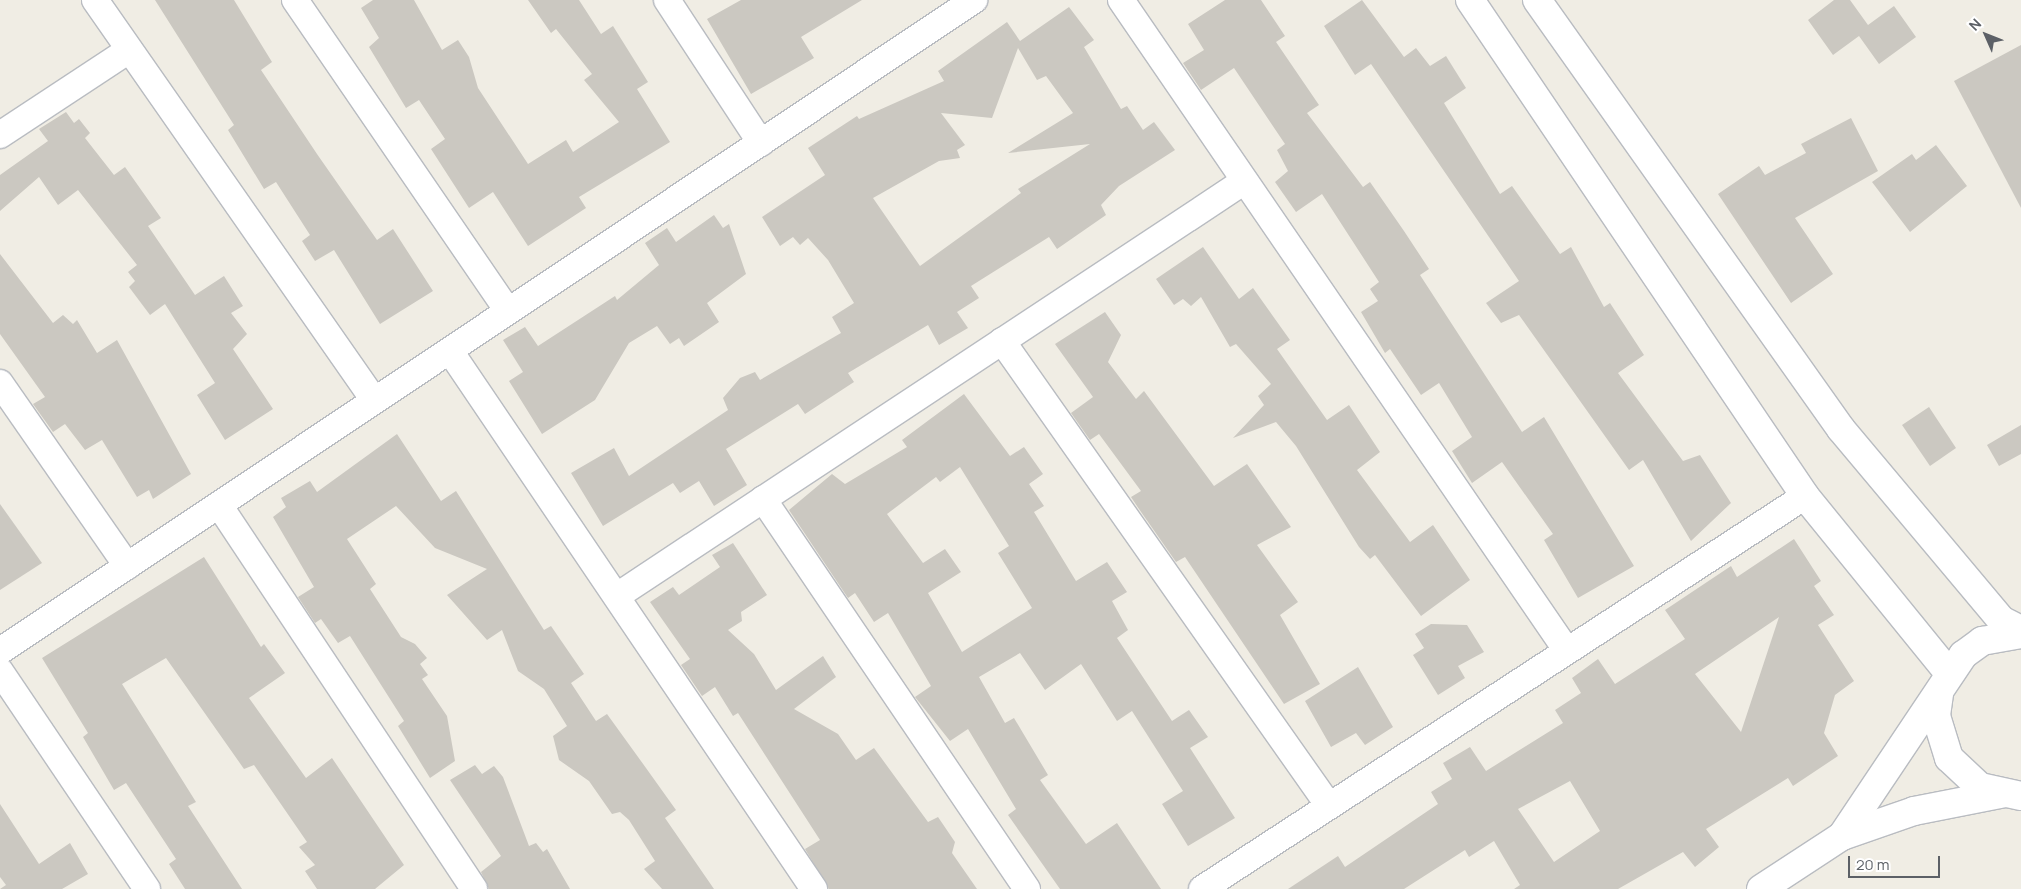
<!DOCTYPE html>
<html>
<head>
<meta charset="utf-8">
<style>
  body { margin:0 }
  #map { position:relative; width:2021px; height:889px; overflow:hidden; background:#f0ede4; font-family:Manrope,sans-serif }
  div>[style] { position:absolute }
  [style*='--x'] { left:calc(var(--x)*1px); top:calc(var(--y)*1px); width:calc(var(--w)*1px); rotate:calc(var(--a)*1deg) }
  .building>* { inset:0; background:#cbc8c1 }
  .roads { filter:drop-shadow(1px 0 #b9bcc1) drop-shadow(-1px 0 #b9bcc1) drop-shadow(0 1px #b9bcc1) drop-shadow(0 -1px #b9bcc1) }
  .street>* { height:26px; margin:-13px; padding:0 13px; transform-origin:13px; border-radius:13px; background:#fff }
  .secondary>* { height:28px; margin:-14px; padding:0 14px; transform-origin:14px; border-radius:14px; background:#fff }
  span { translate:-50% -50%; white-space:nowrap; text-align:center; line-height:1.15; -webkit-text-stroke:5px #fff; paint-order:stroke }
  .north { position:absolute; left:1961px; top:10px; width:50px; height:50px; -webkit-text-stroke:4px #fff; paint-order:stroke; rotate:314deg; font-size:14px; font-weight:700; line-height:20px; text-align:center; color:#5c6066 }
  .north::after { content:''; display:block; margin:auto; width:18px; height:22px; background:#5c6066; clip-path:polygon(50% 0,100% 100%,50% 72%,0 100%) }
  .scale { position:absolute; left:1848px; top:856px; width:92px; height:22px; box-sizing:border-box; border:2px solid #5c6066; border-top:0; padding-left:6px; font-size:15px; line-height:18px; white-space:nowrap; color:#5c6066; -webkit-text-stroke:4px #fff; paint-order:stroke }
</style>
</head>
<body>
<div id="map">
  <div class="building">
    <div style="clip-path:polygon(155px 0,234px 0,272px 62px,261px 70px,317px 154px,377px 240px,393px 229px,433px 291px,380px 324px,334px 250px,315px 261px,302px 241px,310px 235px,276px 182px,264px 189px,228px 130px,234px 125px)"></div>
    <div style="clip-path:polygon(373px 0,414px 0,442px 50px,458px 40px,469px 57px,478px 88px,528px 164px,566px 140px,573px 152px,619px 122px,584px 80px,592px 74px,556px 29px,551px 33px,528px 0,579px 0,601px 34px,613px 26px,648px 82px,637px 89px,670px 142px,579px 197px,586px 208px,528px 246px,493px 192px,469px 208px,431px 149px,445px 139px,419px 100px,406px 108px,369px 47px,379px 38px,361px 8px)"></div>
    <div style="clip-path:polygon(741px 0,862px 0,801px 37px,814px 58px,751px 94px,707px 19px)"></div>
    <div style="clip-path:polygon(1225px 0,1261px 0,1285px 36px,1276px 42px,1319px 105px,1307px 113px,1363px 187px,1370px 182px,1404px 231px,1429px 269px,1420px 275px,1522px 432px,1544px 417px,1634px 566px,1578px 598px,1544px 540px,1553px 534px,1502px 462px,1472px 483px,1452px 451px,1472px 437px,1439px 383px,1421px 395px,1390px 349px,1385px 353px,1361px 312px,1378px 301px,1370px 289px,1379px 282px,1322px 194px,1296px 212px,1275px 182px,1288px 171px,1277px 150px,1285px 144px,1234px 68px,1201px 90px,1183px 63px,1204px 50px,1188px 24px)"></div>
    <div style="clip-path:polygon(1362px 0,1404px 57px,1416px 48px,1430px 66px,1446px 56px,1466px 88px,1444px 103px,1500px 194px,1512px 186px,1560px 254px,1571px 247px,1604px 307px,1610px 303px,1644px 355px,1618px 373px,1683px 461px,1700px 455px,1731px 503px,1691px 541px,1643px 460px,1629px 470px,1519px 315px,1501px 323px,1486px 303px,1519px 281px,1371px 64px,1355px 75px,1324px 26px)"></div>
    <div style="clip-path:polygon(1834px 0,1850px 0,1868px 25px,1894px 6px,1916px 37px,1879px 64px,1859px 36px,1833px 55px,1808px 20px)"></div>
    <div style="clip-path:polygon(evenodd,1069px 7px,1094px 40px,1084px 47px,1121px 109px,1127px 106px,1143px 130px,1154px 122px,1175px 150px,1119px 186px,1101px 205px,1106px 215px,1057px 249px,1049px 237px,971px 286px,979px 298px,957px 312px,968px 328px,939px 345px,928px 325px,848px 373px,854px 382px,805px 414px,798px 404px,726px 449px,747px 485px,714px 506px,699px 481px,680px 493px,673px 483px,603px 526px,571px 473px,614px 448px,629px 476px,728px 410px,723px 398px,740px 378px,755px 372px,760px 380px,841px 333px,832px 317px,854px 303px,828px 260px,808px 238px,800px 245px,793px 237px,780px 246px,762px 217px,825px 175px,808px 148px,857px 116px,859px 119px,944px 81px,938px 71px,1007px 22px,1020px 41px,1069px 7px,1018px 48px,1037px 80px,1046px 76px,1073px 113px,1008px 153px,1090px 144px,1018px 189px,1021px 193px,920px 266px,873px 198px,939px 161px,960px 158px,957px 150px,965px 145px,941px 113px,992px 118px,1018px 48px)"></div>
    <div style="clip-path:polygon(2021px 45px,2021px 208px,1954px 81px)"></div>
    <div style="clip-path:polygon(66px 112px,74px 123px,79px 119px,90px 133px,85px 138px,114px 175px,125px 167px,161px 218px,148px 226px,195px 295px,224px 276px,243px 306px,231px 313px,247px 334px,233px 349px,273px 409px,225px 440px,197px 395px,215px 383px,165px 304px,150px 315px,129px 287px,135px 281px,128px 272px,137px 265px,78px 190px,58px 205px,39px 177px,0 211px,0 175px,48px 141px,39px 129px)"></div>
    <div style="clip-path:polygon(1851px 118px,1878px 171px,1795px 218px,1833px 274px,1791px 303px,1718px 194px,1759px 166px,1765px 175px,1806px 153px,1801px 144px)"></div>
    <div style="clip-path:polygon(1936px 145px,1967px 186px,1910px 232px,1872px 182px,1912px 154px,1916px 160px)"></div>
    <div style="clip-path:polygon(714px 215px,723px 228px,729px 224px,746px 274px,707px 303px,719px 322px,684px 346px,679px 338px,670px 344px,657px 326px,629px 343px,595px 400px,542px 434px,509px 381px,523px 372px,503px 340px,525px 327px,538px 346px,615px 296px,617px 300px,659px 265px,645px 243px,667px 228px,676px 242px)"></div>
    <div style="clip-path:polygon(1203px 247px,1239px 299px,1253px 288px,1290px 340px,1277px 349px,1327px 420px,1349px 405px,1380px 452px,1357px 470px,1410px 542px,1433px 525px,1470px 580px,1421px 616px,1375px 555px,1370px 559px,1359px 547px,1296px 446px,1276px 422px,1233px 438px,1264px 405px,1258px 396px,1271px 384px,1236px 344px,1230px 347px,1201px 297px,1191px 306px,1183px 299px,1174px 305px,1156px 279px)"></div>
    <div style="clip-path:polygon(0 254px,53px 323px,63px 315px,73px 324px,77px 320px,97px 353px,117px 340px,191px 474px,153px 499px,149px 490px,137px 497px,102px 440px,85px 450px,65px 424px,53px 432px,33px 404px,45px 397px,0 334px)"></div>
    <div style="clip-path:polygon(1105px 312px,1121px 335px,1108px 362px,1136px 399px,1144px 391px,1214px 486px,1247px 464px,1291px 527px,1257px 545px,1298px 602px,1280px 615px,1320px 684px,1284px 704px,1185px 557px,1176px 562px,1139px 509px,1131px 497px,1141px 491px,1099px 434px,1090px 440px,1071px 413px,1093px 397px,1055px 344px)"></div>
    <div style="clip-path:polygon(evenodd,964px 394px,1010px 456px,1024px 447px,1043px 474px,1029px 484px,1044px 506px,1034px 512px,1076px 581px,1107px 562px,1127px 592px,1112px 601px,1128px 630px,1117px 638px,1172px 721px,1189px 710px,1208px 737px,1190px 748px,1235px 818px,1188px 846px,1162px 804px,1183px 791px,1132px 711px,1117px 721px,1081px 664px,1045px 690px,1020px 653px,979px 677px,1005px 723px,1014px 718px,1048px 775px,1040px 780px,1086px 844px,1117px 823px,1161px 889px,1060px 889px,1008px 815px,1016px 809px,968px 729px,950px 741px,915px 697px,931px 686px,888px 613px,874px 622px,855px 593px,848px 598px,789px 510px,832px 474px,845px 484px,907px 447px,902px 440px,964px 394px,960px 467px,1009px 546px,998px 553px,1032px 608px,962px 652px,928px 593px,961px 572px,945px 549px,923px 563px,887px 514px,936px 477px,940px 482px,960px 467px)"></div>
    <div style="clip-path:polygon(1929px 407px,1956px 448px,1930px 466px,1902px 425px)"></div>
    <div style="clip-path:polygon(2021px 425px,2021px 454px,1999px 466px,1987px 445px)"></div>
    <div style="clip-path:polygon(397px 434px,441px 501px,456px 491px,544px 630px,551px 626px,584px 674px,571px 683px,596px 721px,607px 714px,646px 768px,676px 810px,665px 818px,714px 889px,662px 889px,644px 869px,655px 861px,629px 820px,620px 812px,612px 814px,589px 781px,559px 760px,553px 736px,567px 726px,544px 689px,518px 671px,502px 630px,487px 640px,447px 595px,487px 569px,435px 548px,396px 506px,347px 539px,376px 584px,370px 589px,401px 637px,415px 644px,427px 658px,420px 664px,428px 675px,422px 679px,447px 716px,455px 761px,430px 778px,398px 726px,404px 721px,350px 636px,338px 643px,321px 619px,315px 623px,298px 597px,314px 587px,273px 517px,286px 507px,281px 498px,310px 481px,317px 492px)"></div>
    <div style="clip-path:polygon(0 504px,42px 563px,0 590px)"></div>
    <div style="clip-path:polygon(evenodd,1794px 539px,1821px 581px,1814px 586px,1834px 615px,1818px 625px,1854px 681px,1835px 695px,1824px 733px,1838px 756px,1793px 786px,1788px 778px,1706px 829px,1719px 847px,1695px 867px,1683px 852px,1618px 889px,1514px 889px,1520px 885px,1494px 841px,1469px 857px,1465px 850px,1404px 889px,1288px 889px,1338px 856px,1345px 867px,1438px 804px,1431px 792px,1452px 779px,1443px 763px,1470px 747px,1486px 771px,1563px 723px,1555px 710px,1581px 693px,1572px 678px,1598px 659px,1615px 684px,1685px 639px,1665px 610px,1731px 566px,1737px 577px,1794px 539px,1779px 617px,1741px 732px,1695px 674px,1779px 617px,1794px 539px,1570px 781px,1600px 831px,1554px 862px,1518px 809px,1570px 781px)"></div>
    <div style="clip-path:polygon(733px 543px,767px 595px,741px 612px,742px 621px,728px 630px,754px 654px,776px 690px,823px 656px,836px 677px,794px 709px,838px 734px,856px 760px,874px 748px,928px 822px,938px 817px,955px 842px,952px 853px,977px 889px,829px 889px,805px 849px,820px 840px,738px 713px,733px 716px,715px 687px,702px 696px,681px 665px,690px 659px,650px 602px,673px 587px,679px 595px,720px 567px,712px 555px)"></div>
    <div style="clip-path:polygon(204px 557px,261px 647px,264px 644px,285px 673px,249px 698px,306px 778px,332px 758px,404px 865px,375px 889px,317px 889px,305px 871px,315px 865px,299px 847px,307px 842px,254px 765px,244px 769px,166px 658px,122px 684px,196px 802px,188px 806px,242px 889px,185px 889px,169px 864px,176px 859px,126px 783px,114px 790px,83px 737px,88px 733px,42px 658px)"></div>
    <div style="clip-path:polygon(1431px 624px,1467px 625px,1484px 652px,1458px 666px,1465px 678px,1438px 695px,1413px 655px,1424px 648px,1415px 634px)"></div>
    <div style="clip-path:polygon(1358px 667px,1393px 727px,1365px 745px,1356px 733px,1331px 747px,1305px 701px)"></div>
    <div style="clip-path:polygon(475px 765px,482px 774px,494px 766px,503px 777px,529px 846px,536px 843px,543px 852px,547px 849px,570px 889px,489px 889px,481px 872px,501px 856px,450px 780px)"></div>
    <div style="clip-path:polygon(0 804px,39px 864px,70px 843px,88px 874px,62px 889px,0 889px,6px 885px,0 877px)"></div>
  </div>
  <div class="roads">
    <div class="street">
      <div style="--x:95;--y:0;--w:488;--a:55.1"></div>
      <div style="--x:295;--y:0;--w:376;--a:55.6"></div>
      <div style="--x:667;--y:0;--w:171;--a:56.7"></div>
      <div style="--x:1121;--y:0;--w:789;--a:55.58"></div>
      <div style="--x:0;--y:135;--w:154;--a:-33.4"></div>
      <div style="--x:1002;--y:341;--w:568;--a:54.88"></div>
      <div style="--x:450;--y:351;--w:650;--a:55.92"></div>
      <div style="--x:0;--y:383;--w:223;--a:55.2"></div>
      <div style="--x:763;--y:499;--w:471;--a:55.9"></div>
      <div style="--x:219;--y:505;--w:461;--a:56.4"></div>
      <div style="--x:617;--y:596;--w:751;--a:-33.48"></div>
      <div style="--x:0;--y:651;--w:1172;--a:-33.76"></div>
      <div style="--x:0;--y:671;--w:263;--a:56"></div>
      <div style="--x:1202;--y:889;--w:720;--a:-33.09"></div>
    </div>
    <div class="secondary">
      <div style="--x:1470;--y:0;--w:599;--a:55.96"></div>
      <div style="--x:1805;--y:496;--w:228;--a:50.9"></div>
      <div style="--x:1537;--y:0;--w:526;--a:54.68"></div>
      <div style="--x:1841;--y:429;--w:249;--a:50"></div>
      <div style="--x:2001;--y:620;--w:22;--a:27"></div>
      <div style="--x:1939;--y:694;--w:22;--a:98"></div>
      <div style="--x:1936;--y:716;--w:44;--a:72.8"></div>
      <div style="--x:1949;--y:758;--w:42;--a:43.1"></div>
      <div style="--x:1980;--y:787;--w:42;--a:12.4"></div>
      <div style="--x:1842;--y:836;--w:218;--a:-56.2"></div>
      <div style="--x:1963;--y:655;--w:24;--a:-36"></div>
      <div style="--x:1982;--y:641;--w:40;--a:-10"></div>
      <div style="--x:1761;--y:889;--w:97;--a:-33.2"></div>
      <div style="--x:1842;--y:836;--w:76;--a:-19.1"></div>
      <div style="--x:1914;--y:811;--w:89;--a:-11.1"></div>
    </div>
  </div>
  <div class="north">N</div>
  <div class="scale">20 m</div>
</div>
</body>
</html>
